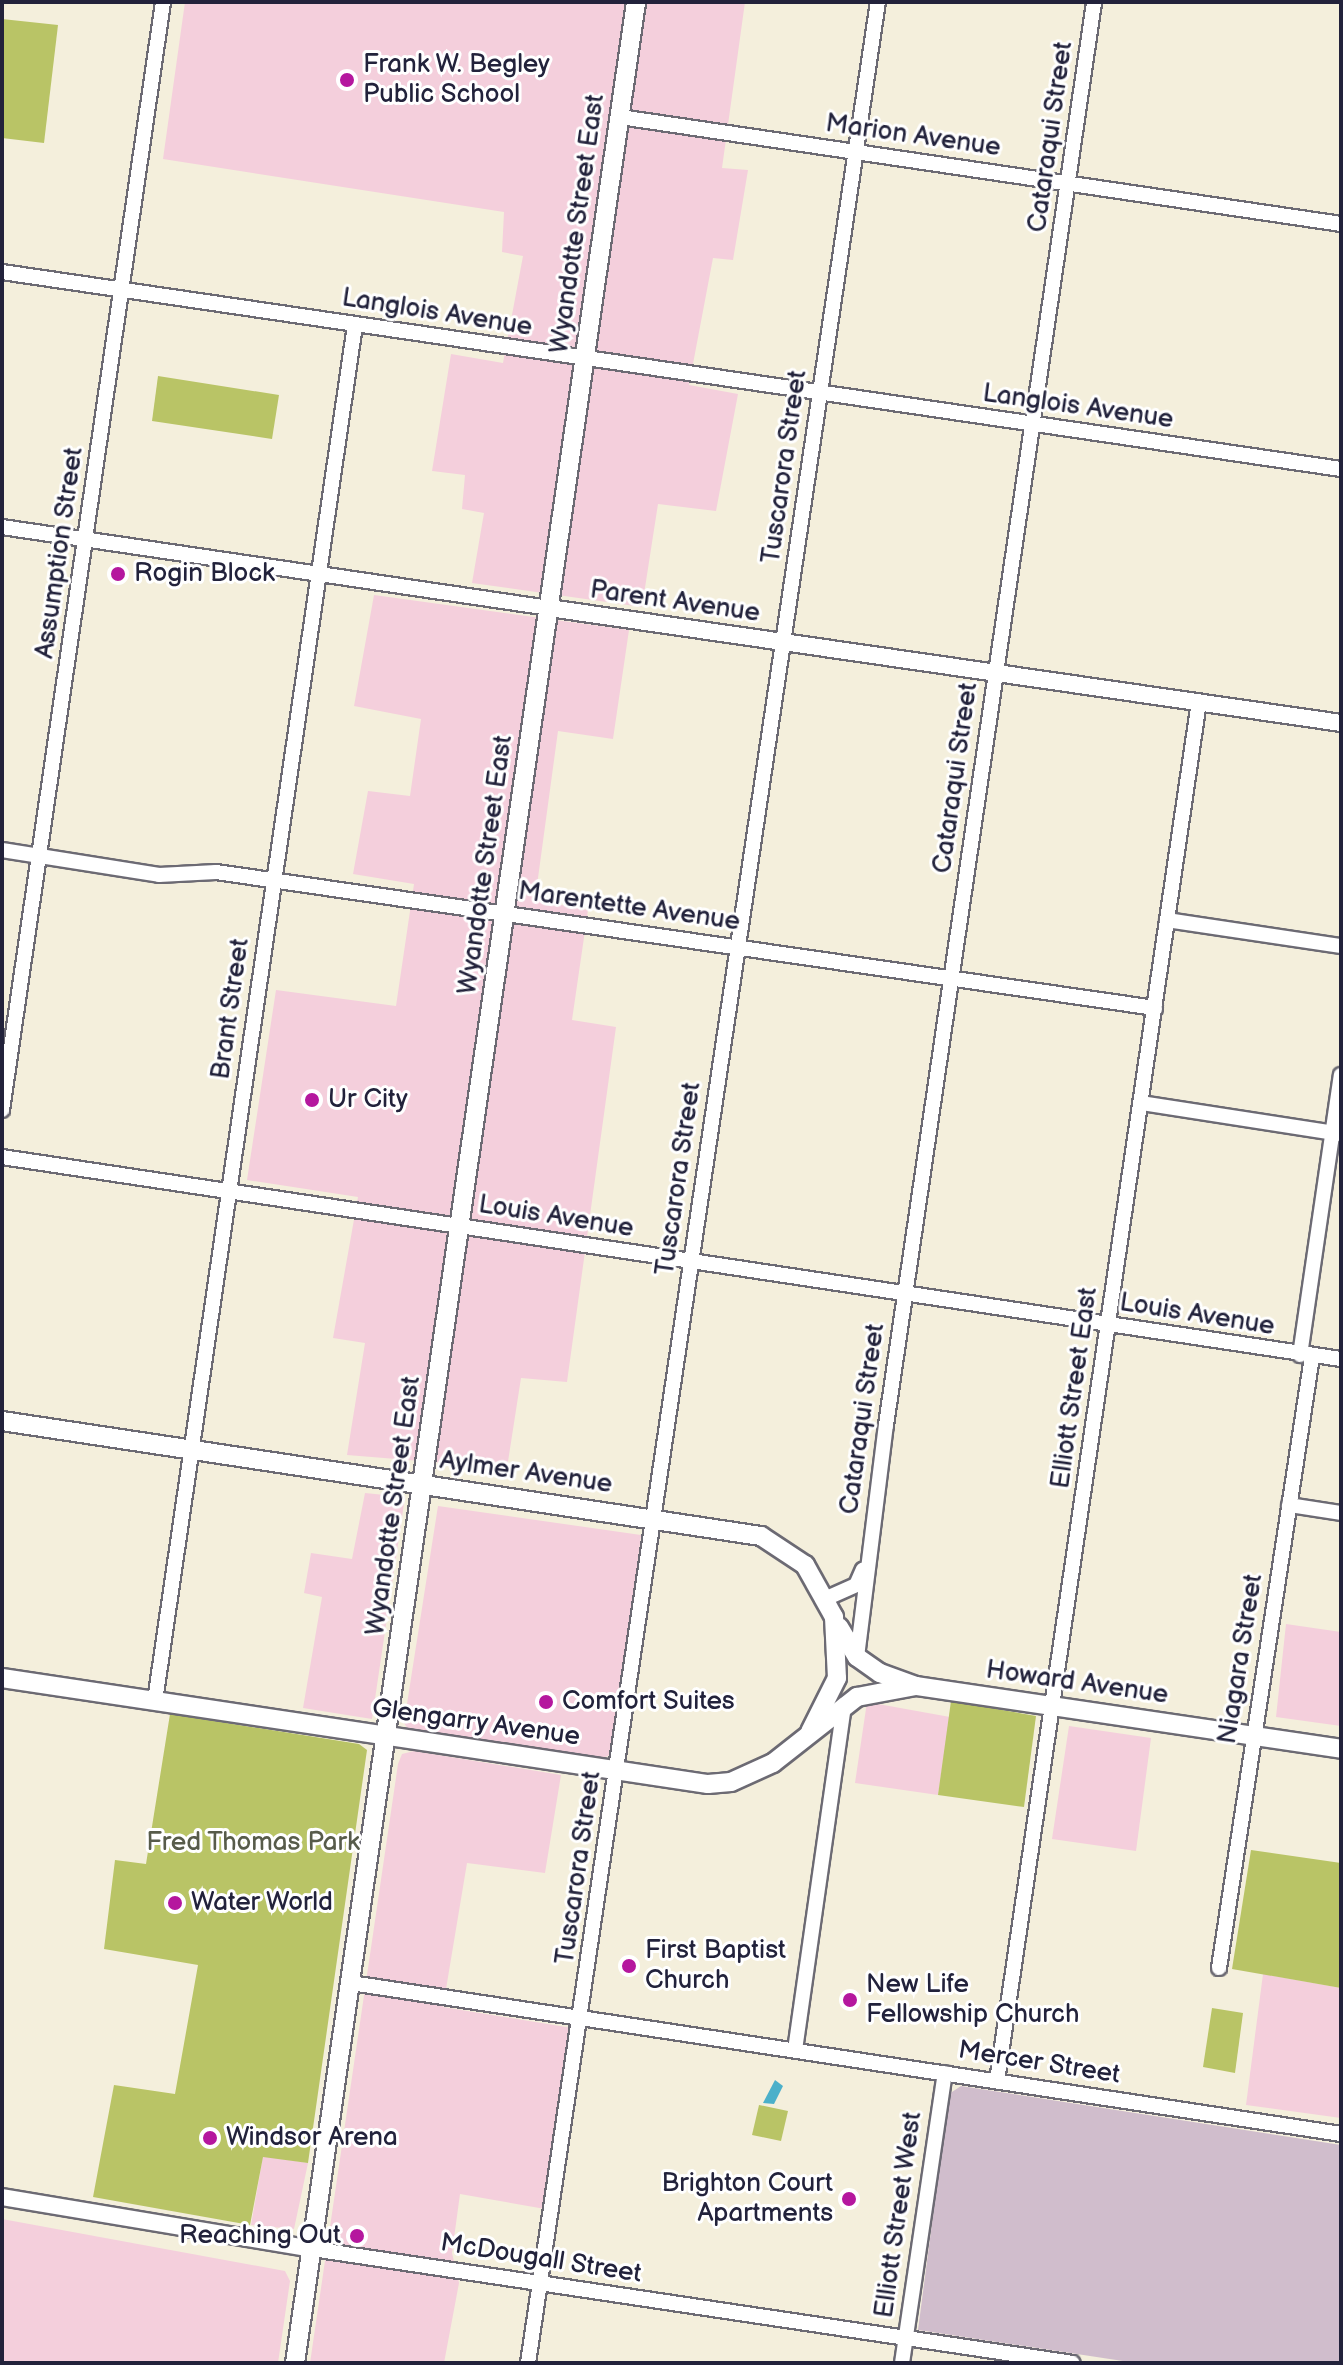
<!DOCTYPE html>
<html>
<head>
<meta charset="utf-8">
<style>
  body { margin:0 }
  #map { position:relative; width:1343px; height:2365px; overflow:hidden; background:#f4efdc; font-family:"Balsamiq Sans",sans-serif }
  div>[style] { position:absolute }
  [style*='--x'] { left:calc(var(--x)*1px); top:calc(var(--y)*1px); width:calc(var(--w)*1px); rotate:calc(var(--a)*1deg) }
  .built>* { inset:0; background:#f4cfdc }
  .industrial>* { inset:0; background:#d0bdcc }
  .green>* { inset:0; background:#b9c466 }
  .water>* { inset:0; background:#4bb0ca }
  .roads { filter:drop-shadow(2px 0 #6c6a73) drop-shadow(-2px 0 #6c6a73) drop-shadow(0 2px #6c6a73) drop-shadow(0 -2px #6c6a73) }
  .minor>* { height:14px; margin:-7px; padding:0 7px; transform-origin:7px; border-radius:7px; background:#fff }
  .tertiary>* { height:16px; margin:-8px; padding:0 8px; transform-origin:8px; border-radius:8px; background:#fff }
  .secondary>* { height:18px; margin:-9px; padding:0 9px; transform-origin:9px; border-radius:9px; background:#fff }
  .dots>* { width:22px; height:22px; translate:-50% -50%; box-sizing:border-box; border:4px solid #fff; border-radius:50% }
  span { translate:-50% -50%; white-space:nowrap; text-align:center; line-height:1.15; -webkit-text-stroke:6px #fff; paint-order:stroke }
  .poi-label { font-size:26px; color:#22223b }
  .left { translate:0 -50%; text-align:left }
  .right { translate:-100% -50%; text-align:right }
  .street-label { font-size:26px; color:#22223b }
  .park-label { font-size:26px; color:#575b4a }
  .frame { position:absolute; inset:0; border:4px solid #22223b; pointer-events:none }
</style>
</head>
<body>
<div id="map">
  <div class="built">
    <div style="clip-path:polygon(185px 2px,745px 2px,722px 168px,748px 170px,733px 260px,713px 258px,689px 385px,738px 394px,716px 511px,658px 504px,642px 607px,472px 583px,484px 513px,462px 509px,465px 475px,432px 471px,451px 354px,503px 363px,523px 256px,502px 252px,504px 212px,163px 159px)"></div>
    <div style="clip-path:polygon(374px 595px,629px 630px,613px 739px,558px 731px,535px 900px,588px 910px,572px 1020px,616px 1027px,567px 1382px,521px 1378px,507px 1468px,347px 1455px,365px 1343px,333px 1338px,358px 1197px,247px 1180px,276px 990px,396px 1006px,414px 884px,353px 874px,368px 791px,410px 796px,421px 719px,354px 706px)"></div>
    <div style="clip-path:polygon(365px 1493px,405px 1497px,372px 1719px,303px 1708px,322px 1597px,304px 1593px,311px 1553px,352px 1559px)"></div>
    <div style="clip-path:polygon(438px 1506px,641px 1535px,614px 1749px,608px 1756px,598px 1759px,410px 1732px,404px 1723px)"></div>
    <div style="clip-path:polygon(1286px 1624px,1341px 1632px,1341px 1726px,1276px 1717px)"></div>
    <div style="clip-path:polygon(867px 1702px,950px 1717px,938px 1795px,855px 1783px)"></div>
    <div style="clip-path:polygon(1069px 1726px,1151px 1738px,1136px 1851px,1052px 1839px)"></div>
    <div style="clip-path:polygon(414px 1751px,561px 1775px,545px 1873px,467px 1863px,443px 2007px,572px 2028px,545px 2209px,460px 2194px,452px 2253px,459px 2283px,444px 2363px,310px 2363px,398px 1764px,402px 1754px)"></div>
    <div style="clip-path:polygon(1263px 1974px,1341px 1988px,1341px 2118px,1246px 2105px)"></div>
    <div style="clip-path:polygon(263px 2156px,308px 2163px,294px 2229px,251px 2225px)"></div>
    <div style="clip-path:polygon(2px 2219px,285px 2271px,290px 2281px,278px 2363px,2px 2363px)"></div>
  </div>
  <div class="industrial">
    <div style="clip-path:polygon(961px 2086px,1341px 2145px,1341px 2363px,1136px 2363px,918px 2330px,949px 2094px)"></div>
  </div>
  <div class="green">
    <div style="clip-path:polygon(2px 19px,58px 25px,44px 143px,2px 138px)"></div>
    <div style="clip-path:polygon(158px 376px,279px 395px,272px 439px,152px 421px)"></div>
    <div style="clip-path:polygon(951px 1701px,1036px 1716px,1024px 1807px,938px 1795px)"></div>
    <div style="clip-path:polygon(170px 1714px,359px 1744px,367px 1750px,308px 2163px,263px 2157px,250px 2225px,93px 2197px,114px 2085px,175px 2094px,198px 1965px,104px 1949px,115px 1860px,146px 1864px)"></div>
    <div style="clip-path:polygon(1251px 1850px,1341px 1863px,1341px 1988px,1232px 1969px)"></div>
    <div style="clip-path:polygon(1212px 2008px,1243px 2013px,1235px 2073px,1203px 2067px)"></div>
    <div style="clip-path:polygon(759px 2105px,788px 2111px,781px 2141px,752px 2135px)"></div>
  </div>
  <div class="water">
    <div style="clip-path:polygon(775px 2080px,783px 2086px,774px 2104px,763px 2103px)"></div>
  </div>
  <div class="roads">
    <div class="minor">
      <div style="--x:620;--y:117;--w:729;--a:8.44"></div>
      <div style="--x:2;--y:272;--w:1353;--a:8.37"></div>
      <div style="--x:2;--y:527;--w:553;--a:8.42"></div>
      <div style="--x:2;--y:850;--w:159;--a:9"></div>
      <div style="--x:159;--y:875;--w:57;--a:-3"></div>
      <div style="--x:216;--y:872;--w:949;--a:8.24"></div>
      <div style="--x:1167;--y:920;--w:176;--a:8.5"></div>
      <div style="--x:1141;--y:1103;--w:202;--a:8.8"></div>
      <div style="--x:2;--y:1110;--w:1120;--a:-81.73"></div>
      <div style="--x:2;--y:1157;--w:1354;--a:8.58"></div>
      <div style="--x:1300;--y:1355;--w:283;--a:-81.7"></div>
      <div style="--x:1289;--y:1505;--w:53;--a:8.7"></div>
      <div style="--x:827;--y:1598;--w:32;--a:-24"></div>
      <div style="--x:856;--y:1585;--w:17;--a:-66"></div>
      <div style="--x:857;--y:1657;--w:234;--a:-82.9"></div>
      <div style="--x:886;--y:1425;--w:1438;--a:-81.68"></div>
      <div style="--x:155;--y:1701;--w:1390;--a:-81.73"></div>
      <div style="--x:1219;--y:1968;--w:618;--a:-81.35"></div>
      <div style="--x:351;--y:1983;--w:1001;--a:8.67"></div>
      <div style="--x:795;--y:2050;--w:349;--a:-81.9"></div>
      <div style="--x:997;--y:2081;--w:1394;--a:-81.67"></div>
      <div style="--x:312;--y:2249;--w:769;--a:8.52"></div>
      <div style="--x:528;--y:2363;--w:2387;--a:-81.57"></div>
      <div style="--x:902;--y:2363;--w:293;--a:-81.6"></div>
    </div>
    <div class="tertiary">
      <div style="--x:549;--y:608;--w:800;--a:8.26"></div>
      <div style="--x:2;--y:2197;--w:314;--a:9.5"></div>
    </div>
    <div class="secondary">
      <div style="--x:2;--y:1421;--w:768;--a:8.62"></div>
      <div style="--x:761;--y:1536;--w:53;--a:33.4"></div>
      <div style="--x:805;--y:1565;--w:60;--a:60.9"></div>
      <div style="--x:834;--y:1617;--w:61;--a:87.2"></div>
      <div style="--x:837;--y:1678;--w:60;--a:116.6"></div>
      <div style="--x:839;--y:1627;--w:35;--a:59"></div>
      <div style="--x:857;--y:1657;--w:28;--a:35"></div>
      <div style="--x:880;--y:1673;--w:38;--a:20"></div>
      <div style="--x:916;--y:1686;--w:430;--a:8.4"></div>
      <div style="--x:2;--y:1678;--w:714;--a:8.54"></div>
      <div style="--x:708;--y:1784;--w:23;--a:-5"></div>
      <div style="--x:731;--y:1782;--w:46;--a:-24.3"></div>
      <div style="--x:773;--y:1763;--w:107;--a:-38.2"></div>
      <div style="--x:857;--y:1697;--w:60;--a:-10.6"></div>
      <div style="--x:295;--y:2363;--w:2385;--a:-81.78"></div>
    </div>
  </div>
  <div class="dots">
    <div style="left:347px;top:80px;background:#b5179e"></div>
    <div style="left:118px;top:574px;background:#b5179e"></div>
    <div style="left:312px;top:1100px;background:#b5179e"></div>
    <div style="left:546px;top:1702px;background:#b5179e"></div>
    <div style="left:175px;top:1903px;background:#b5179e"></div>
    <div style="left:629px;top:1966px;background:#b5179e"></div>
    <div style="left:850px;top:2000px;background:#b5179e"></div>
    <div style="left:210px;top:2138px;background:#b5179e"></div>
    <div style="left:849px;top:2199px;background:#b5179e"></div>
    <div style="left:357px;top:2236px;background:#b5179e"></div>
  </div>
  <div class="poi-label">
    <span class="left" style="left:363px;top:80px">Frank W. Begley<br>Public School</span>
    <span class="left" style="left:134px;top:574px">Rogin Block</span>
    <span class="left" style="left:328px;top:1100px">Ur City</span>
    <span class="left" style="left:562px;top:1702px">Comfort Suites</span>
    <span class="left" style="left:191px;top:1903px">Water World</span>
    <span class="left" style="left:645px;top:1966px">First Baptist<br>Church</span>
    <span class="left" style="left:866px;top:2000px">New Life<br>Fellowship Church</span>
    <span class="left" style="left:226px;top:2138px">Windsor Arena</span>
    <span class="right" style="left:833px;top:2199px">Brighton Court<br>Apartments</span>
    <span class="right" style="left:341px;top:2236px">Reaching Out</span>
  </div>
  <div class="street-label">
    <span style="left:913px;top:136px;rotate:8deg">Marion Avenue</span>
    <span style="left:1051px;top:137px;rotate:-82deg">Cataraqui Street</span>
    <span style="left:578px;top:224px;rotate:-82deg">Wyandotte Street East</span>
    <span style="left:437px;top:313px;rotate:9deg">Langlois Avenue</span>
    <span style="left:1078px;top:407px;rotate:8deg">Langlois Avenue</span>
    <span style="left:785px;top:467px;rotate:-82deg">Tuscarora Street</span>
    <span style="left:60px;top:553px;rotate:-82deg">Assumption Street</span>
    <span style="left:675px;top:602px;rotate:8deg">Parent Avenue</span>
    <span style="left:956px;top:778px;rotate:-82deg">Cataraqui Street</span>
    <span style="left:486px;top:865px;rotate:-82deg">Wyandotte Street East</span>
    <span style="left:629px;top:907px;rotate:8deg">Marentette Avenue</span>
    <span style="left:231px;top:1009px;rotate:-82deg">Brant Street</span>
    <span style="left:679px;top:1179px;rotate:-82deg">Tuscarora Street</span>
    <span style="left:556px;top:1217px;rotate:9deg">Louis Avenue</span>
    <span style="left:1197px;top:1315px;rotate:9deg">Louis Avenue</span>
    <span style="left:1075px;top:1388px;rotate:-82deg">Elliott Street East</span>
    <span style="left:863px;top:1419px;rotate:-82deg">Cataraqui Street</span>
    <span style="left:526px;top:1473px;rotate:8deg">Aylmer Avenue</span>
    <span style="left:394px;top:1506px;rotate:-82deg">Wyandotte Street East</span>
    <span style="left:1241px;top:1659px;rotate:-81deg">Niagara Street</span>
    <span style="left:1077px;top:1683px;rotate:8deg">Howard Avenue</span>
    <span style="left:476px;top:1723px;rotate:8deg">Glengarry Avenue</span>
    <span style="left:579px;top:1868px;rotate:-82deg">Tuscarora Street</span>
    <span style="left:1039px;top:2063px;rotate:9deg">Mercer Street</span>
    <span style="left:899px;top:2215px;rotate:-82deg">Elliott Street West</span>
    <span style="left:541px;top:2259px;rotate:9deg">McDougall Street</span>
  </div>
  <div class="park-label">
    <span style="left:253px;top:1843px">Fred Thomas Park</span>
  </div>
  <div class="frame"></div>
</div>
</body>
</html>
